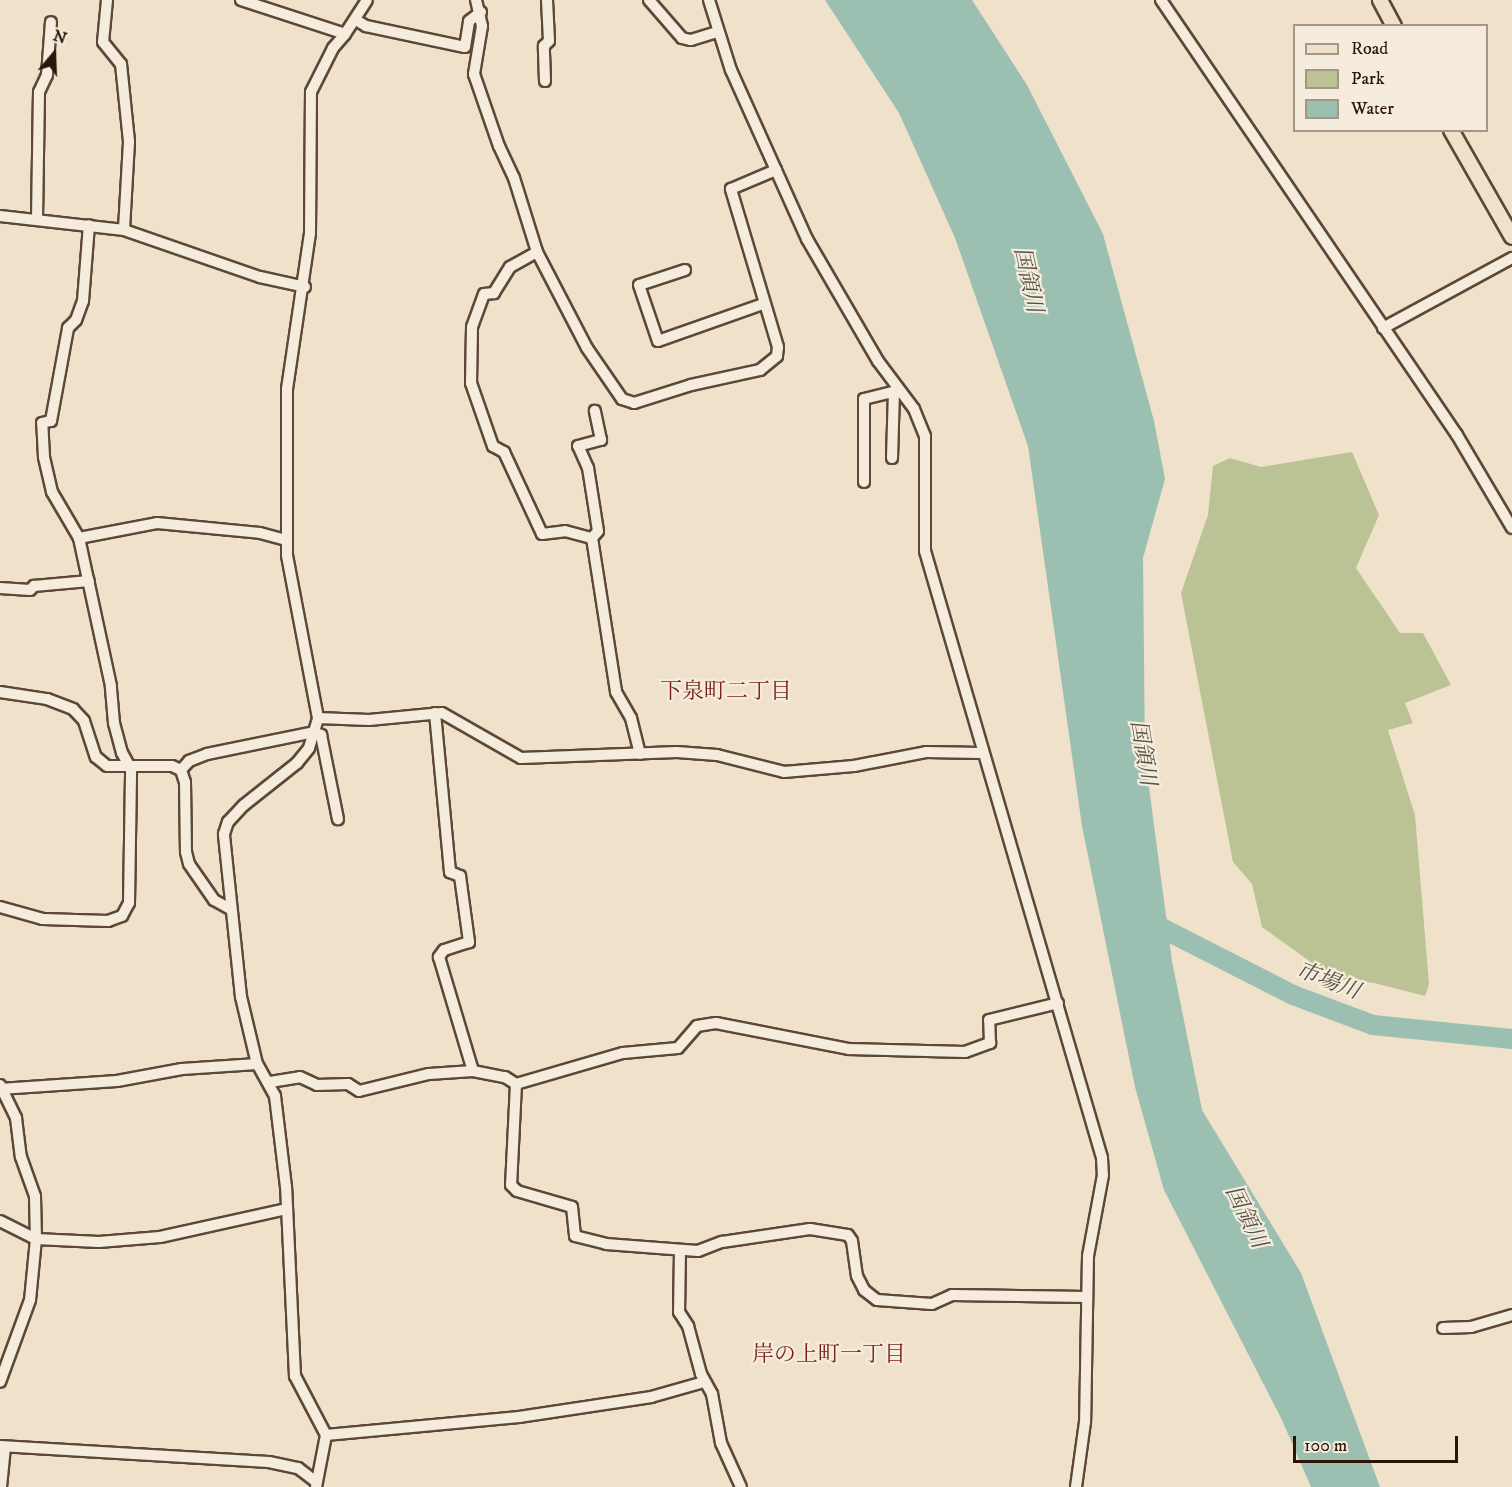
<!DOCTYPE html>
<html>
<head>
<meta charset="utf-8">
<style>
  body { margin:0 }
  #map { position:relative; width:1512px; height:1487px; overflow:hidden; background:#f0e2ca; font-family:"IM FELL DW Pica","Noto Serif JP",serif }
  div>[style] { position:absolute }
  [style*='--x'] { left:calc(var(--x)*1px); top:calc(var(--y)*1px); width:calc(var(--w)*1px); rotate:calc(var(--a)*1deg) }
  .green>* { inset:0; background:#bbc395 }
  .water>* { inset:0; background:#9bbfb1 }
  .river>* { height:20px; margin:-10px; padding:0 10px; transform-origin:10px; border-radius:10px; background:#9bbfb1 }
  .roads { filter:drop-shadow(2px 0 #5d4838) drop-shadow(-2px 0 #5d4838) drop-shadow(0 2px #5d4838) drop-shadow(0 -2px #5d4838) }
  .minor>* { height:10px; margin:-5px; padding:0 5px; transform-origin:5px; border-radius:5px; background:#f5ecdd }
  .major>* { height:14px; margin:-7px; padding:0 7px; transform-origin:7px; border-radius:7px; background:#f0e2ca }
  span { translate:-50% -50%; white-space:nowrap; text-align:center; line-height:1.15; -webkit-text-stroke:4.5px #f5ecdd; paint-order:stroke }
  .water-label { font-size:22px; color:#535042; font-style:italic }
  .neighbourhood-label { font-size:22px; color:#7a1f14 }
  .legend { position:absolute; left:1293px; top:24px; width:195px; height:108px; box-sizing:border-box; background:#f5ecdd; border:2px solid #a59687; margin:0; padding:8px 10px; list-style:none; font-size:18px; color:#2c1507 }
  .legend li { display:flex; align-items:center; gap:12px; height:30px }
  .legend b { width:30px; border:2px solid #a59687 }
  .north { position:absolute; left:24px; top:24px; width:60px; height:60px; -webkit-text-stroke:4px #f5ecdd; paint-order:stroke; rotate:19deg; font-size:16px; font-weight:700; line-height:24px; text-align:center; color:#2c1507 }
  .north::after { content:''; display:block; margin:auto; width:21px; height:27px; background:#2c1507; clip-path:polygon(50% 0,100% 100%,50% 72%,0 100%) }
  .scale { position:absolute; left:1293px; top:1436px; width:165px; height:27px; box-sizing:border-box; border:3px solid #2c1507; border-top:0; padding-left:8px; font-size:18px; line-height:21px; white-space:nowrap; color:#2c1507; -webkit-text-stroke:4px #f5ecdd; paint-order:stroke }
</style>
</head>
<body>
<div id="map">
  <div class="green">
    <div style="clip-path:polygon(1352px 452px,1379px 515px,1356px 568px,1400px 633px,1423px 633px,1451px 685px,1405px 703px,1413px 723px,1388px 730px,1415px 815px,1429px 984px,1425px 996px,1374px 983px,1333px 978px,1262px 927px,1252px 884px,1233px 862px,1181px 593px,1208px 515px,1213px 466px,1230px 458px,1261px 467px)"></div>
  </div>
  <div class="water">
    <div style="clip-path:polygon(825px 0,972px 0,1027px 85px,1103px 234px,1154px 421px,1165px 479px,1143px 558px,1145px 757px,1172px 961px,1202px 1110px,1301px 1273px,1380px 1487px,1311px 1487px,1282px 1420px,1164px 1190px,1135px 1087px,1082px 826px,1028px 446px,955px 238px,899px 113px)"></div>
  </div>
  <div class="river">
    <div style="--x:1144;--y:919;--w:167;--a:27"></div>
    <div style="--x:1293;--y:995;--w:85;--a:20.6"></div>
    <div style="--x:1373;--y:1025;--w:140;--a:5.8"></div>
  </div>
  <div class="roads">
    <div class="minor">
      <div style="--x:107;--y:0;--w:42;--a:95.4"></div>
      <div style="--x:103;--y:42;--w:28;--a:51"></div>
      <div style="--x:121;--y:64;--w:78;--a:84.1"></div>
      <div style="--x:129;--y:142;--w:88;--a:93.3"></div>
      <div style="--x:241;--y:0;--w:109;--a:18.1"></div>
      <div style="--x:345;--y:34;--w:40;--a:-57.1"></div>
      <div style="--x:476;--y:0;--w:27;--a:77"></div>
      <div style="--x:482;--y:26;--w:49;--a:99.5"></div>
      <div style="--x:474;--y:74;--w:76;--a:70.9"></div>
      <div style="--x:499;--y:146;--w:35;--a:65"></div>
      <div style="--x:514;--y:178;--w:77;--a:72.7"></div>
      <div style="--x:537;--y:252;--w:108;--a:62.5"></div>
      <div style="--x:587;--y:348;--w:62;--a:55.5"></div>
      <div style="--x:622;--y:399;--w:13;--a:18"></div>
      <div style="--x:634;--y:403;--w:60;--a:-17.5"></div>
      <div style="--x:691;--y:385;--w:71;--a:-12.3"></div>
      <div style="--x:760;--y:370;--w:22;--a:-39"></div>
      <div style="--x:777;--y:356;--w:9;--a:-84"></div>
      <div style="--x:778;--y:347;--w:165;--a:-106.6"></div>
      <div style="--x:731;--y:189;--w:49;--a:-22.9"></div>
      <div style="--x:649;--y:0;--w:50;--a:49"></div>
      <div style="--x:682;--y:38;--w:9;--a:13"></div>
      <div style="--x:691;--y:40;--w:28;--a:-17"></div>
      <div style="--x:709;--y:0;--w:73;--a:72.6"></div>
      <div style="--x:731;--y:70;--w:185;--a:65.8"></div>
      <div style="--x:807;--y:239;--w:141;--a:59.8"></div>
      <div style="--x:878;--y:361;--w:60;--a:53.1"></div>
      <div style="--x:914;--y:409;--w:29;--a:68"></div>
      <div style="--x:925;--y:436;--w:115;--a:90"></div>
      <div style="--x:925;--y:551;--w:632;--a:73.74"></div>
      <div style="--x:1102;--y:1158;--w:17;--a:87"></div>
      <div style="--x:1103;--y:1175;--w:82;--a:100.5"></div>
      <div style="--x:1088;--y:1256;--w:166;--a:91"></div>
      <div style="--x:1085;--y:1422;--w:66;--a:97.9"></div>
      <div style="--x:1161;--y:0;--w:526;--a:55.77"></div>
      <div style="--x:1457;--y:435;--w:108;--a:59.4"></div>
      <div style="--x:356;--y:20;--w:12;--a:31"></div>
      <div style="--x:366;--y:26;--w:101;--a:12"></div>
      <div style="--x:465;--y:47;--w:26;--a:-81"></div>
      <div style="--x:469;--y:21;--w:15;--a:-37"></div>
      <div style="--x:545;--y:81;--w:35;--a:-92"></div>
      <div style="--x:544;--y:46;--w:7;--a:-45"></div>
      <div style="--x:549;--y:41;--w:41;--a:-92.8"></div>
      <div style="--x:0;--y:216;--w:125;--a:6.4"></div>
      <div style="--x:124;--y:230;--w:144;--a:19.1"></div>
      <div style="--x:260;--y:277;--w:46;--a:12.5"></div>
      <div style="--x:37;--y:219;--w:127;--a:-89.1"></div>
      <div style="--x:39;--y:92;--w:19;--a:-65"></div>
      <div style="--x:47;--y:75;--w:53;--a:-85.7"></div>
      <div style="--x:537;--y:252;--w:31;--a:151"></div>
      <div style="--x:510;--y:267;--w:31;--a:122"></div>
      <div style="--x:494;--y:293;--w:10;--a:174"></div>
      <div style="--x:484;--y:294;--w:35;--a:110"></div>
      <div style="--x:472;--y:327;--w:56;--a:91"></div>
      <div style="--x:471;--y:383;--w:67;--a:70.8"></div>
      <div style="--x:493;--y:446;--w:13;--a:29"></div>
      <div style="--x:504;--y:452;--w:90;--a:65.1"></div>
      <div style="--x:542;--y:534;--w:23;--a:-7"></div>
      <div style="--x:565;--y:531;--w:28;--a:15"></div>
      <div style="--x:592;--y:538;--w:156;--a:81.1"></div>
      <div style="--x:616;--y:692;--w:30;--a:60"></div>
      <div style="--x:631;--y:718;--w:37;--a:76"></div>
      <div style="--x:685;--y:270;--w:48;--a:161.9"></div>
      <div style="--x:639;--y:285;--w:59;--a:71.3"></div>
      <div style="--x:658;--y:341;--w:111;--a:-19.4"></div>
      <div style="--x:1383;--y:328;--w:147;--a:-28.5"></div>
      <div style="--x:892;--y:458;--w:67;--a:-88.3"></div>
      <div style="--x:864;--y:482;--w:83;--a:-90"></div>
      <div style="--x:864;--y:399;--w:36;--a:-14"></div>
      <div style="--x:79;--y:538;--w:79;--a:-10.9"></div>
      <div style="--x:157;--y:523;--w:103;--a:5.5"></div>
      <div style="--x:260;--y:533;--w:28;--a:15"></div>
      <div style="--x:592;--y:538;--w:9;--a:-49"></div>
      <div style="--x:598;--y:531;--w:64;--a:-99"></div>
      <div style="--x:588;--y:468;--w:24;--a:-114"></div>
      <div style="--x:578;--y:446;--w:24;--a:-15"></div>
      <div style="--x:601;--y:440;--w:30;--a:-102"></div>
      <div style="--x:0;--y:588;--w:30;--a:4"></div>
      <div style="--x:30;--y:590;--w:6;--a:-45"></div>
      <div style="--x:34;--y:586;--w:55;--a:-5.2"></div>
      <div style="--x:0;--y:692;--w:48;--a:8.5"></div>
      <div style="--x:47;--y:699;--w:28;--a:21"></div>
      <div style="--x:73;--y:709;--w:16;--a:47"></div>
      <div style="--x:84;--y:721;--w:38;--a:72"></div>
      <div style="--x:96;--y:757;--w:14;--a:39"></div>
      <div style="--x:107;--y:766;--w:65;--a:0"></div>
      <div style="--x:172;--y:766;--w:10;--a:24"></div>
      <div style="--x:181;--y:770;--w:12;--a:-48"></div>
      <div style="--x:189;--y:761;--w:19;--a:-21"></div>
      <div style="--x:207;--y:754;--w:109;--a:-11.6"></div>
      <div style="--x:314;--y:732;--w:8;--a:23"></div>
      <div style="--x:321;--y:735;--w:86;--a:78.6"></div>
      <div style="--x:435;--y:713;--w:160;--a:84.6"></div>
      <div style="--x:450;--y:872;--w:11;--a:22"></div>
      <div style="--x:460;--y:876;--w:67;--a:82.2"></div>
      <div style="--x:469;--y:942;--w:26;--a:162"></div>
      <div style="--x:444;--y:950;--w:9;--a:126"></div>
      <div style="--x:439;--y:957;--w:119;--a:73.4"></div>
      <div style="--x:318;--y:718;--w:51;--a:2.2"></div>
      <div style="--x:369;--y:720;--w:73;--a:-5.5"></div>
      <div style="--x:442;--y:713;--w:91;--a:29.7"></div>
      <div style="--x:521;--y:758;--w:156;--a:-2.2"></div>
      <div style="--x:677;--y:752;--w:40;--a:4.3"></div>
      <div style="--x:717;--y:755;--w:69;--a:14.2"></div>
      <div style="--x:784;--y:772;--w:70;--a:-4.9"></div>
      <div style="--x:854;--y:766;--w:73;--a:-11"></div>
      <div style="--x:926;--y:752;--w:55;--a:1"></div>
      <div style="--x:181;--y:770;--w:13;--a:72"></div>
      <div style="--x:185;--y:782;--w:70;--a:89.2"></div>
      <div style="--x:186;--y:852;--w:12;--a:76"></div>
      <div style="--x:189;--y:864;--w:44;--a:55.2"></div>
      <div style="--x:214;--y:900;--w:18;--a:29"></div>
      <div style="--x:0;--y:907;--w:45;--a:15.6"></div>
      <div style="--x:43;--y:919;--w:65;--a:1.8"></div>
      <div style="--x:108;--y:921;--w:15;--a:-20"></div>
      <div style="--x:122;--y:916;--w:15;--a:-62"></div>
      <div style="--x:129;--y:903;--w:134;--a:-89.1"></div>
      <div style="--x:131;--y:769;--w:18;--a:-119"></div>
      <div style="--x:122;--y:753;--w:31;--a:-105"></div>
      <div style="--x:114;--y:723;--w:37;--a:-95"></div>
      <div style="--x:111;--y:686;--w:151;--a:-102.2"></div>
      <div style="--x:79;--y:538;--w:53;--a:-120.4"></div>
      <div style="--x:52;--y:492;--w:36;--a:-103"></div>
      <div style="--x:44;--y:457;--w:34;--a:-93"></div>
      <div style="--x:42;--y:423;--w:9;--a:-13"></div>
      <div style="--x:51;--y:421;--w:95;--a:-79.6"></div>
      <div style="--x:68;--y:328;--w:11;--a:-45"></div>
      <div style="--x:76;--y:320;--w:20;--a:-70"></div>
      <div style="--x:83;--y:301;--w:76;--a:-85.5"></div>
      <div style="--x:270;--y:1082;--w:30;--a:-9"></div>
      <div style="--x:300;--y:1077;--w:19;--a:25"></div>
      <div style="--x:317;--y:1085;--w:31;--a:-2"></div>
      <div style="--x:348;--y:1084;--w:13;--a:32"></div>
      <div style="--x:359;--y:1091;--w:72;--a:-13.7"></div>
      <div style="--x:429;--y:1074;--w:44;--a:-3.9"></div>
      <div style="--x:473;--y:1071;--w:33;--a:11"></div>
      <div style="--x:505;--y:1077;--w:13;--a:32"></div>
      <div style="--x:516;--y:1084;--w:111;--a:-16.2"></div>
      <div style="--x:623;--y:1053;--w:55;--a:-5.2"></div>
      <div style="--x:678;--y:1048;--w:29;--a:-49"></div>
      <div style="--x:697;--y:1026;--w:19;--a:-9"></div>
      <div style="--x:716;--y:1023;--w:136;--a:11.1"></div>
      <div style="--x:849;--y:1049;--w:116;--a:1.5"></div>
      <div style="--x:965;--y:1052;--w:27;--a:-20"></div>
      <div style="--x:990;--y:1043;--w:23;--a:-92"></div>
      <div style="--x:989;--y:1020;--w:71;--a:-13.8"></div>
      <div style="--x:516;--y:1084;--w:101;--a:92.8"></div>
      <div style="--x:511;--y:1185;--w:8;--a:45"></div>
      <div style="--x:517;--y:1191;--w:57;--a:16.2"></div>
      <div style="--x:572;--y:1207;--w:29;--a:84"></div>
      <div style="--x:575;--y:1236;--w:32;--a:14"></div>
      <div style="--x:606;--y:1244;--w:92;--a:4.4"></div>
      <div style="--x:698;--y:1251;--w:26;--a:-21"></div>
      <div style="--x:722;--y:1242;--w:89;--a:-8.4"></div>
      <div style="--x:810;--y:1229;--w:38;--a:9"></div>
      <div style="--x:848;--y:1235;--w:7;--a:56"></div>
      <div style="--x:852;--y:1241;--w:35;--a:82"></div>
      <div style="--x:857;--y:1276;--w:16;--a:63"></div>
      <div style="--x:864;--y:1290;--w:16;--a:38"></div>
      <div style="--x:877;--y:1300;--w:55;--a:4.2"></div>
      <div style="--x:932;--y:1304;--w:22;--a:-24"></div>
      <div style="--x:952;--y:1295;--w:135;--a:0.8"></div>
      <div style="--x:0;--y:1085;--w:37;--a:64"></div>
      <div style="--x:16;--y:1118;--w:39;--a:83"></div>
      <div style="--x:21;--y:1157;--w:41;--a:70.3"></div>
      <div style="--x:35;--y:1196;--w:43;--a:88.7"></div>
      <div style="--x:36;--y:1239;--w:61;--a:95.6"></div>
      <div style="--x:30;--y:1300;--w:87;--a:110.1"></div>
      <div style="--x:0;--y:1089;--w:117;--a:-3.9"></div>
      <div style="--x:117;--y:1081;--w:66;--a:-10.5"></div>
      <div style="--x:182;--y:1069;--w:75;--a:-3.8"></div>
      <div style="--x:0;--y:1221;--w:40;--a:26.6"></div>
      <div style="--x:36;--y:1239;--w:63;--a:2.7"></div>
      <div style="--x:99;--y:1242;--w:61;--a:-4.7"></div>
      <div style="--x:160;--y:1237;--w:129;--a:-12.5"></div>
      <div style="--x:680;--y:1251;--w:61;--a:90.9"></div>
      <div style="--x:679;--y:1312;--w:17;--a:57"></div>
      <div style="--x:688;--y:1326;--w:50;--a:74.8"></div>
      <div style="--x:701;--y:1374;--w:23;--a:61"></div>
      <div style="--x:712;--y:1394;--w:50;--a:79.6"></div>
      <div style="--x:721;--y:1443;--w:48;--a:65.6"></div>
      <div style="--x:1443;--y:1328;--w:28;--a:-2"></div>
      <div style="--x:1471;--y:1327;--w:43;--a:-16.3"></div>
      <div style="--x:326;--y:1435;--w:194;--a:-5.3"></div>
      <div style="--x:519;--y:1417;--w:134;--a:-8.6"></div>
      <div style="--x:651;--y:1397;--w:55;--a:-15.8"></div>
      <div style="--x:0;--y:1446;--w:269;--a:3.4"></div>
      <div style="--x:269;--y:1462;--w:30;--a:12"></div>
      <div style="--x:298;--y:1468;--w:21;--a:37"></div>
      <div style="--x:1;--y:1487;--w:40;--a:-84.3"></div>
      <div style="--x:316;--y:1487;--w:53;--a:-79.1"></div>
      <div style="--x:326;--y:1435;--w:67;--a:-117.7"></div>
      <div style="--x:295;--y:1376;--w:189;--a:-92.7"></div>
      <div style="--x:286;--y:1187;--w:92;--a:-96.9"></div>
      <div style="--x:275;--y:1096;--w:37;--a:-119"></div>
      <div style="--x:257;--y:1064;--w:69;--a:-103.4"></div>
      <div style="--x:241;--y:997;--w:164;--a:-96"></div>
      <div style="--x:224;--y:834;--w:13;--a:-72"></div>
      <div style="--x:228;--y:822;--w:23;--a:-47"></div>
      <div style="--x:244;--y:805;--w:68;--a:-38.4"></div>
      <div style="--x:297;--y:763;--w:19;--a:-51"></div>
      <div style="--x:309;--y:748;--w:31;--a:-73"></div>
      <div style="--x:318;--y:718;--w:166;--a:-100.8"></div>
      <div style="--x:287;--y:555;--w:166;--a:-90"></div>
      <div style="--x:287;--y:389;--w:158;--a:-81.6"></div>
      <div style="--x:310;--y:233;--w:141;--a:-89.6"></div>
      <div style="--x:311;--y:92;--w:49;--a:-63.4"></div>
      <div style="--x:333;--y:48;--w:18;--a:-49"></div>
    </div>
    <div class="major">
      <div style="--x:1380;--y:0;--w:30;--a:62"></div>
      <div style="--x:1451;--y:130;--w:123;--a:60.3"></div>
    </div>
  </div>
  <div class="water-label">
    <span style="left:1028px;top:280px;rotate:78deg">国領川</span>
    <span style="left:1143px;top:753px;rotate:81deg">国領川</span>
    <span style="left:1328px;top:981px;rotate:21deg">市場川</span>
    <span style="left:1246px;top:1217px;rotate:64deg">国領川</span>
  </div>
  <div class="neighbourhood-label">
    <span style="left:726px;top:692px">下泉町二丁目</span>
    <span style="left:829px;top:1355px">岸の上町一丁目</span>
  </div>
  <ul class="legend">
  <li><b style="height:8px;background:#f0e2ca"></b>Road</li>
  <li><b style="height:16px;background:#bbc395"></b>Park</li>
  <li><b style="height:16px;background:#9bbfb1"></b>Water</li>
  </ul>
  <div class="north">N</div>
  <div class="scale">100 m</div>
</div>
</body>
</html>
